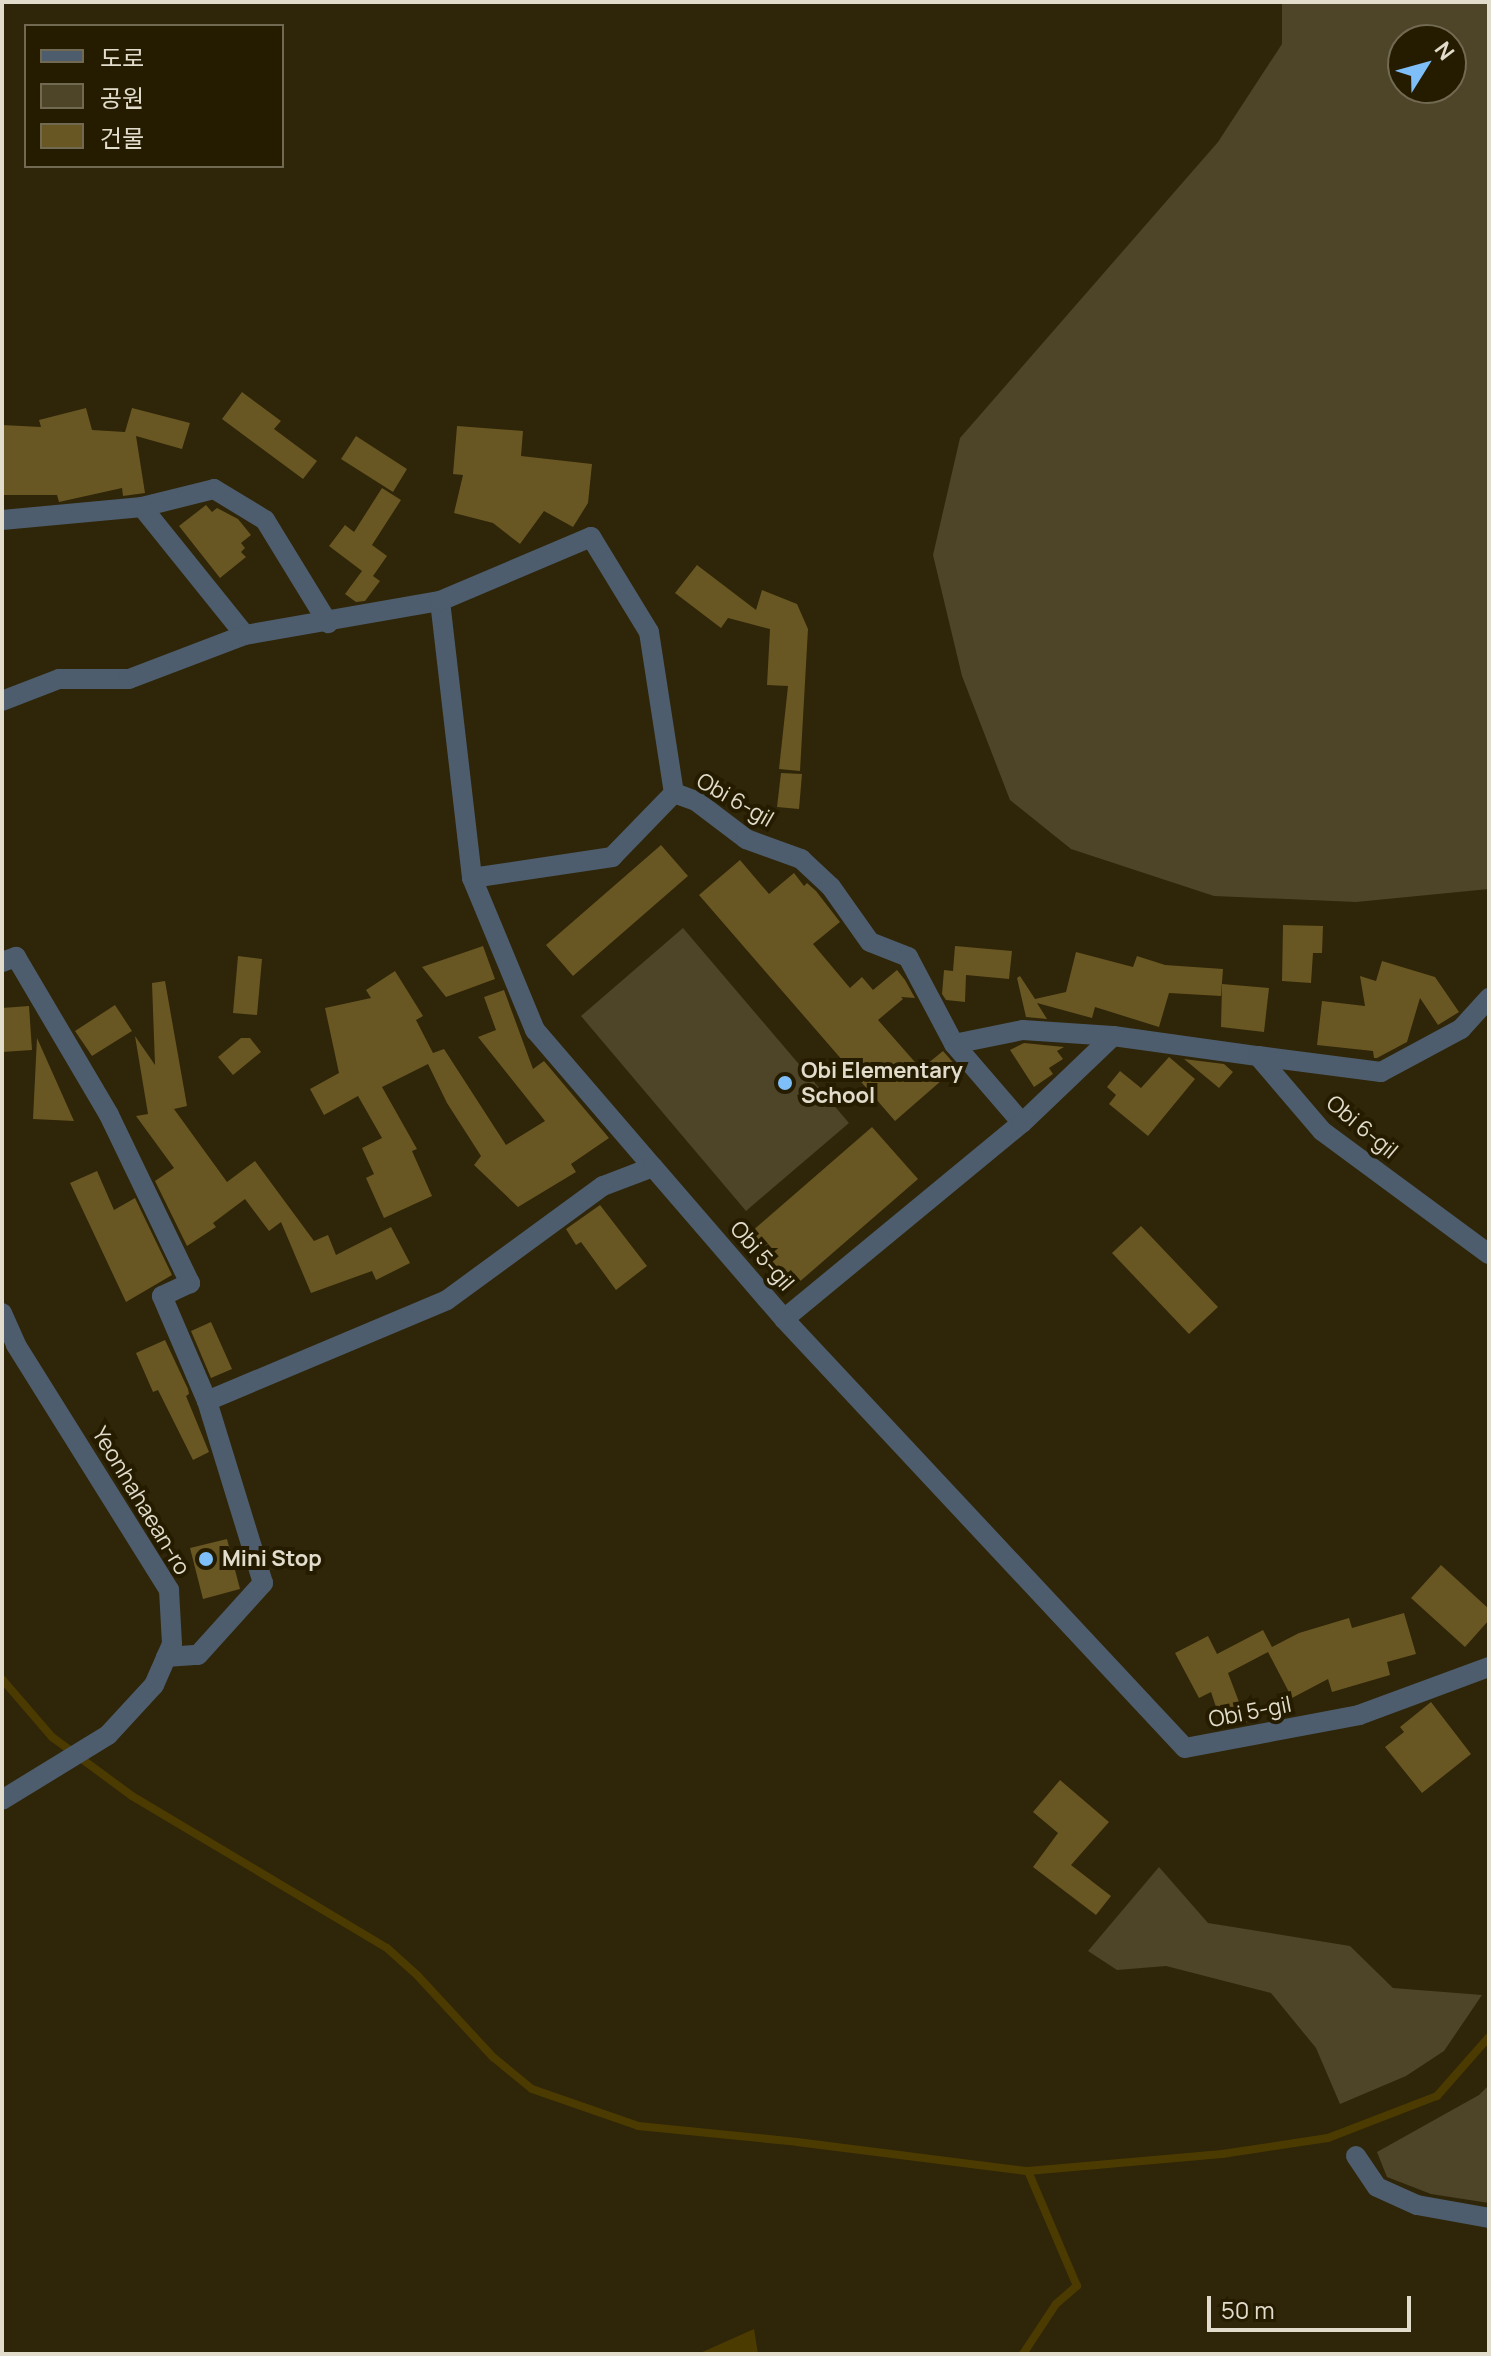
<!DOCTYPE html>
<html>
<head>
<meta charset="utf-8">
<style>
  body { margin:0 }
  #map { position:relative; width:1491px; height:2356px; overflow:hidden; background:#2f2508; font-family:Manrope,"Noto Sans KR",sans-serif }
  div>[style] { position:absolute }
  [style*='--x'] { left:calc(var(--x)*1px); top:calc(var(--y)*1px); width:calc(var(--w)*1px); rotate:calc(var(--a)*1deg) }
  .green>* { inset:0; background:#4e4428 }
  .water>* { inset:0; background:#4c3b01 }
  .stream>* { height:8px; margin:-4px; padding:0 4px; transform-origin:4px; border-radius:4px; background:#4c3b01 }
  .building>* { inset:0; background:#685723 }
  .minor>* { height:20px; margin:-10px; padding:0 10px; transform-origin:10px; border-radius:10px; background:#4d5d6d }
  .dots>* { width:22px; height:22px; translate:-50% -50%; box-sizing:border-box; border:4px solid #251c00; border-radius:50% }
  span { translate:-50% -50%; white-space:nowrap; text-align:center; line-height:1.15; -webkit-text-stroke:8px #251c00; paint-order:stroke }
  .street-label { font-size:22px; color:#e2dccc }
  .poi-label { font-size:22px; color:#e2dccc; font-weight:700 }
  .left { translate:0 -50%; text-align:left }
  .frame { position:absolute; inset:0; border:4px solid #e2dccc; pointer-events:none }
  .legend { position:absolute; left:24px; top:24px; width:260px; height:144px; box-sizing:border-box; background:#251c00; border:2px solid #716952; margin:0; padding:10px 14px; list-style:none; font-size:24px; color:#e2dccc }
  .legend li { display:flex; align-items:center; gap:16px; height:40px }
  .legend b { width:40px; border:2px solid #716952 }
  .north { position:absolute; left:1387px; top:24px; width:80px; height:80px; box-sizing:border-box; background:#251c00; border:2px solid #716952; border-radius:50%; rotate:53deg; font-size:22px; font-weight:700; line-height:32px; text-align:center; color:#e2dccc }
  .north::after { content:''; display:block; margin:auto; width:28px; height:36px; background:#7ebef9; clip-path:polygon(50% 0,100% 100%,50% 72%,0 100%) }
  .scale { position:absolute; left:1207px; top:2296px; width:204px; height:36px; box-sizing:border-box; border:4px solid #e2dccc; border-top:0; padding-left:10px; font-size:24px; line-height:28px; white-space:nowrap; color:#e2dccc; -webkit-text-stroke:6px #251c00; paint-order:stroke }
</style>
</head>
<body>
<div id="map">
  <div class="green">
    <div style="clip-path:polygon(evenodd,1282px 2px,1489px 2px,1489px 889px,1356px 902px,1214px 896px,1071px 849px,1010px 800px,962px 676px,933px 555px,960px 438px,1218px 142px,1282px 44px,1282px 2px,1403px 40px,1451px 40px,1451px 88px,1403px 88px,1403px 40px)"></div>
    <div style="clip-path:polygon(683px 928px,849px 1123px,746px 1211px,581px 1016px)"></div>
    <div style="clip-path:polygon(1159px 1867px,1208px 1923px,1350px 1946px,1393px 1988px,1482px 1995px,1444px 2051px,1406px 2076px,1340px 2104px,1316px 2048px,1271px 1993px,1166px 1966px,1117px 1970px,1088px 1951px)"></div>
    <div style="clip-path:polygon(1489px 2085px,1489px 2203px,1431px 2194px,1387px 2177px,1377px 2152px,1479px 2095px)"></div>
  </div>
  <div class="water">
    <div style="clip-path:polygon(754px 2329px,758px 2354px,698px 2354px)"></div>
  </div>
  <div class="stream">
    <div style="--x:2;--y:1679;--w:77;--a:49.2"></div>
    <div style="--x:52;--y:1737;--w:99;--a:36.4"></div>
    <div style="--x:132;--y:1796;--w:297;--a:30.8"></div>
    <div style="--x:387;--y:1948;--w:40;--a:42"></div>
    <div style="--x:417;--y:1975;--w:112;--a:47.2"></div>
    <div style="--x:493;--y:2057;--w:50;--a:39.4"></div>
    <div style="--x:532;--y:2089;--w:112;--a:19.2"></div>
    <div style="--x:638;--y:2126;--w:160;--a:5.7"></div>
    <div style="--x:797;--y:2142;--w:233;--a:7.2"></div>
    <div style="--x:1028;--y:2171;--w:195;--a:-5"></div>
    <div style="--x:1222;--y:2154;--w:107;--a:-8.6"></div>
    <div style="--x:1328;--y:2138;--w:117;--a:-21.1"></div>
    <div style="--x:1437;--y:2096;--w:79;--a:-48.6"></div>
    <div style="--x:1023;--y:2354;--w:60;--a:-56.6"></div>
    <div style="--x:1056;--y:2304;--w:28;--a:-41"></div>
    <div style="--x:1077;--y:2286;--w:125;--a:-113.1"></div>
  </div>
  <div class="building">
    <div style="clip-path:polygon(242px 392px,281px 421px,274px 429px,317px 461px,303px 479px,222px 419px)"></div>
    <div style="clip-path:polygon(86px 408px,92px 430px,125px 432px,132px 408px,190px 423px,182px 449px,136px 436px,145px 493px,123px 496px,122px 488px,59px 502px,57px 495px,4px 495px,2px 425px,41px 427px,39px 420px)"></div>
    <div style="clip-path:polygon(457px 426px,523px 431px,521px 456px,592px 464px,588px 503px,573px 527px,544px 511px,520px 544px,493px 523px,454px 513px,463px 475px,453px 474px)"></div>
    <div style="clip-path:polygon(356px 436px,407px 469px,393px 492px,341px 459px)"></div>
    <div style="clip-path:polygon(382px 488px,401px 500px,372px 545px,387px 556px,373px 576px,380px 581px,365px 601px,356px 602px,345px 594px,362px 571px,329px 546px,345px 525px,354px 532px)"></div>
    <div style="clip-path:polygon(206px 505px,212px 512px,217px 508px,238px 519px,251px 535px,241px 543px,245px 548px,241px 552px,246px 557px,220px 578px,179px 526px)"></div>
    <div style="clip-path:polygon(697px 565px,756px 610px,762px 590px,797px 604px,808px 629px,800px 771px,779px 769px,788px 686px,767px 685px,770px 629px,728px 618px,721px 628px,675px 593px)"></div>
    <div style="clip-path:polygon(781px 773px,802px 774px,799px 809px,777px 807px)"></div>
    <div style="clip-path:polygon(661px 845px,688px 876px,573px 976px,546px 945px)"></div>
    <div style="clip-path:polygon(740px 860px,769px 894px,794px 873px,804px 886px,807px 883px,816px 891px,840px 922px,813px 944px,850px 988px,862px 977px,873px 990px,897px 970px,905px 980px,915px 998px,901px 997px,903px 999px,878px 1020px,921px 1069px,943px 1051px,957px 1067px,895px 1121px,699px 895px)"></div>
    <div style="clip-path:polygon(1283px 925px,1323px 926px,1322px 953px,1313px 953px,1311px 983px,1282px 981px)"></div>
    <div style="clip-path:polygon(483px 946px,495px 979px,446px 997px,422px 967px)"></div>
    <div style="clip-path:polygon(955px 946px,1012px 951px,1009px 979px,966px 975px,965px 1002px,946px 1000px,942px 994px,944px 970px,953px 971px)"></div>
    <div style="clip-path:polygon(1076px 952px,1133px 967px,1137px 956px,1165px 965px,1223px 969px,1221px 996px,1169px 993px,1159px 1027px,1095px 1007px,1092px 1018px,1037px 1003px,1047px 1019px,1026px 1017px,1017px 978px,1020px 976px,1035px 999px,1066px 992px)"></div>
    <div style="clip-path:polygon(238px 956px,262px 959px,257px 1015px,233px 1013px)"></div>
    <div style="clip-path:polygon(1382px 961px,1435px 977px,1459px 1012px,1438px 1025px,1420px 998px,1407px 1042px,1377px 1058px,1374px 1058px,1373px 1051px,1317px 1045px,1322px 1001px,1365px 1006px,1360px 976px,1376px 981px)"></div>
    <div style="clip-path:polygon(395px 971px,423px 1016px,416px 1020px,433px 1053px,444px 1049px,506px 1145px,545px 1121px,478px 1037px,496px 1030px,484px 997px,504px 990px,533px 1069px,544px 1061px,609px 1138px,571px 1164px,576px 1172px,518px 1207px,474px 1165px,481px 1156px,447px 1103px,428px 1064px,382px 1087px,417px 1149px,412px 1151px,432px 1196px,384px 1218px,366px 1178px,374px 1174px,362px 1148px,382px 1138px,358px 1096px,324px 1115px,310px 1089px,339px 1073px,325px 1008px,371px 998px,366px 990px)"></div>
    <div style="clip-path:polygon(165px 981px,187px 1106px,174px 1109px,227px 1182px,255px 1161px,314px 1241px,328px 1235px,336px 1255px,391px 1227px,410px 1263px,376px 1280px,372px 1271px,311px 1293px,281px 1222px,269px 1231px,245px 1199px,213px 1223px,216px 1227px,187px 1246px,155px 1181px,174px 1168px,136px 1116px,148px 1114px,135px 1036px,155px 1065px,152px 983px)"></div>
    <div style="clip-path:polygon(1222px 984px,1269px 988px,1264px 1032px,1221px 1027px)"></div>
    <div style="clip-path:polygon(115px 1005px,132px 1031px,92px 1056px,75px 1031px)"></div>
    <div style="clip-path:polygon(29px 1006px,32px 1050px,2px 1052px,2px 1008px)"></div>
    <div style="clip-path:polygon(37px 1038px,74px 1121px,33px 1119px)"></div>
    <div style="clip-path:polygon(241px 1038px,250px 1038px,261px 1052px,233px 1075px,218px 1057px)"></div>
    <div style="clip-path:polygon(1024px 1043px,1064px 1047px,1057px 1051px,1063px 1059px,1049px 1068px,1053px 1074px,1034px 1087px,1010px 1050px)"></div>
    <div style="clip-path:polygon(1169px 1057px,1195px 1079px,1148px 1136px,1109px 1104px,1116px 1095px,1107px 1087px,1120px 1071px,1141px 1088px)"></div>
    <div style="clip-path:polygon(1184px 1059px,1224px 1064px,1233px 1072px,1219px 1088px)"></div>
    <div style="clip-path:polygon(872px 1127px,918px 1179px,790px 1290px,744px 1238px)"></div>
    <div style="clip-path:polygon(97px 1171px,114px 1210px,135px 1198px,172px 1275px,126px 1302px,70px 1183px)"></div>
    <div style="clip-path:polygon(600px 1205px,647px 1266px,616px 1290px,581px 1242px,576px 1245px,566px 1229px)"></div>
    <div style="clip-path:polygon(1141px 1226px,1218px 1307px,1189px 1334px,1112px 1253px)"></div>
    <div style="clip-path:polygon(211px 1322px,232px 1369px,211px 1378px,191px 1331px)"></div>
    <div style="clip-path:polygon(165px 1340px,188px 1389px,189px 1394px,186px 1396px,209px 1452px,193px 1460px,158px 1390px,153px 1392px,136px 1353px)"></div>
    <div style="clip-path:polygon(227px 1539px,240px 1589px,203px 1599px,190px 1548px)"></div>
    <div style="clip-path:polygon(1441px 1565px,1489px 1609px,1489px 1620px,1465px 1647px,1411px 1598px)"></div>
    <div style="clip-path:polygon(1404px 1613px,1416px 1654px,1387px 1662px,1390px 1675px,1332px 1692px,1328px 1679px,1292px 1698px,1268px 1652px,1228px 1673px,1247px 1723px,1223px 1728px,1211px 1692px,1199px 1698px,1175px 1653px,1208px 1636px,1217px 1654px,1263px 1630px,1272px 1647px,1299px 1633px,1349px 1618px,1352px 1628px)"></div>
    <div style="clip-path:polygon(1431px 1702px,1471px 1754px,1422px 1793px,1385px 1747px,1404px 1732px,1400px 1727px)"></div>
    <div style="clip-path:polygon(1060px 1780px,1109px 1822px,1071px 1865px,1111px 1896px,1096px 1915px,1033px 1867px,1058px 1833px,1033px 1812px)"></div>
  </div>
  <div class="minor">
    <div style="--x:142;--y:507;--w:164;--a:51.2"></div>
    <div style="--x:2;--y:520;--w:141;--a:-5.3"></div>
    <div style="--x:142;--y:507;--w:74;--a:-14"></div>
    <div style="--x:214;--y:489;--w:60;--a:31.3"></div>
    <div style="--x:265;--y:520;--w:121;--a:58.5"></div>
    <div style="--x:440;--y:601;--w:279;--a:83.4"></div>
    <div style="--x:472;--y:878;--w:165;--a:67.5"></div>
    <div style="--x:535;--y:1030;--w:181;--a:49.3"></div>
    <div style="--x:2;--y:701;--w:61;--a:-21.1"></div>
    <div style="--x:59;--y:679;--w:70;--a:0"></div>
    <div style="--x:129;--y:679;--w:124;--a:-20.8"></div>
    <div style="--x:245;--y:635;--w:198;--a:-9.9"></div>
    <div style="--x:440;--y:601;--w:164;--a:-23"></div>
    <div style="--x:591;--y:537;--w:111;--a:58.6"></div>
    <div style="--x:649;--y:632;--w:163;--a:81.2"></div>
    <div style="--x:674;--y:793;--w:23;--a:20"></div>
    <div style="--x:696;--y:801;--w:63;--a:37.2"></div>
    <div style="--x:746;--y:839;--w:59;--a:20"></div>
    <div style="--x:801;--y:859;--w:41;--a:43"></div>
    <div style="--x:831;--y:887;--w:67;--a:54.7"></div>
    <div style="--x:870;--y:942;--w:41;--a:21.5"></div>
    <div style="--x:908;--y:957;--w:98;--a:62.1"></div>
    <div style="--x:954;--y:1044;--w:70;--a:-11.5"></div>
    <div style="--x:1023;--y:1030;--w:90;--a:3.8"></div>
    <div style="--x:1113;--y:1036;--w:146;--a:7.9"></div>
    <div style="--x:1258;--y:1056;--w:99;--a:49.5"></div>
    <div style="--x:1322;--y:1131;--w:207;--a:36.4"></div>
    <div style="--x:472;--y:878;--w:142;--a:-8.5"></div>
    <div style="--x:612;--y:857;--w:89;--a:-45.9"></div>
    <div style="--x:2;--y:962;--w:15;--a:-20"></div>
    <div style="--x:16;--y:957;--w:183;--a:59.5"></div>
    <div style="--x:109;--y:1115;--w:187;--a:64.3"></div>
    <div style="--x:190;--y:1283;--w:31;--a:155"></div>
    <div style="--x:162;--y:1296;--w:114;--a:66.8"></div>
    <div style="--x:954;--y:1044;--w:104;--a:49.3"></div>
    <div style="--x:1258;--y:1056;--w:124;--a:7.4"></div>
    <div style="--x:1381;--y:1072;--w:91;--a:-28.3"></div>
    <div style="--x:1461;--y:1029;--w:42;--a:-47.9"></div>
    <div style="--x:2;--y:1313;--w:35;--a:66"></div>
    <div style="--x:16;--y:1345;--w:289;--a:58"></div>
    <div style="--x:169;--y:1590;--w:54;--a:86.8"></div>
    <div style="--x:172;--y:1644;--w:45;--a:113.7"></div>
    <div style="--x:154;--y:1685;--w:68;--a:132.6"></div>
    <div style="--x:108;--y:1735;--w:124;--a:148.5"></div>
    <div style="--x:784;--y:1319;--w:308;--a:-39.5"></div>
    <div style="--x:1022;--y:1123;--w:126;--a:-43.7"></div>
    <div style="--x:166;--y:1657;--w:32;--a:-4"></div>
    <div style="--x:198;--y:1655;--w:97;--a:-47.9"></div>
    <div style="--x:263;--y:1583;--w:190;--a:-107.1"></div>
    <div style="--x:207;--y:1401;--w:260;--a:-22.8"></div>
    <div style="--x:447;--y:1300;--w:193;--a:-36.2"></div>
    <div style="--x:603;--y:1186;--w:53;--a:-20.8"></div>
    <div style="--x:653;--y:1167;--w:201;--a:49.2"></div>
    <div style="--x:784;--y:1319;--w:587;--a:46.93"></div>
    <div style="--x:1185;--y:1748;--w:177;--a:-10.7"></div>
    <div style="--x:1359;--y:1715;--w:139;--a:-20.3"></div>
    <div style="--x:1356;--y:2156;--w:37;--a:56"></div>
    <div style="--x:1377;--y:2187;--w:44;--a:24.2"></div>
    <div style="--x:1417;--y:2205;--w:73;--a:10.2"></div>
  </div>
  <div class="dots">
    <div style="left:785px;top:1083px;background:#7ebef9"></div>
    <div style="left:206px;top:1559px;background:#7ebef9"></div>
  </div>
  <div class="street-label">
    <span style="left:735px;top:800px;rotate:30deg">Obi 6-gil</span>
    <span style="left:1362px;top:1127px;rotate:40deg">Obi 6-gil</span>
    <span style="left:762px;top:1256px;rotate:49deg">Obi 5-gil</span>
    <span style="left:141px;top:1501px;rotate:59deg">Yeonhahaean-ro</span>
    <span style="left:1250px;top:1712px;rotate:-11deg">Obi 5-gil</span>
  </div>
  <div class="poi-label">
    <span class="left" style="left:801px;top:1083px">Obi Elementary<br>School</span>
    <span class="left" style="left:222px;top:1559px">Mini Stop</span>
  </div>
  <div class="frame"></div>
  <ul class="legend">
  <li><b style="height:10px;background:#4d5d6d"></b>도로</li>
  <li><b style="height:22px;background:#4e4428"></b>공원</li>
  <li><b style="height:22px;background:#685723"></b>건물</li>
  </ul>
  <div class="north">N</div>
  <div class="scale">50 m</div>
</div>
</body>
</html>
